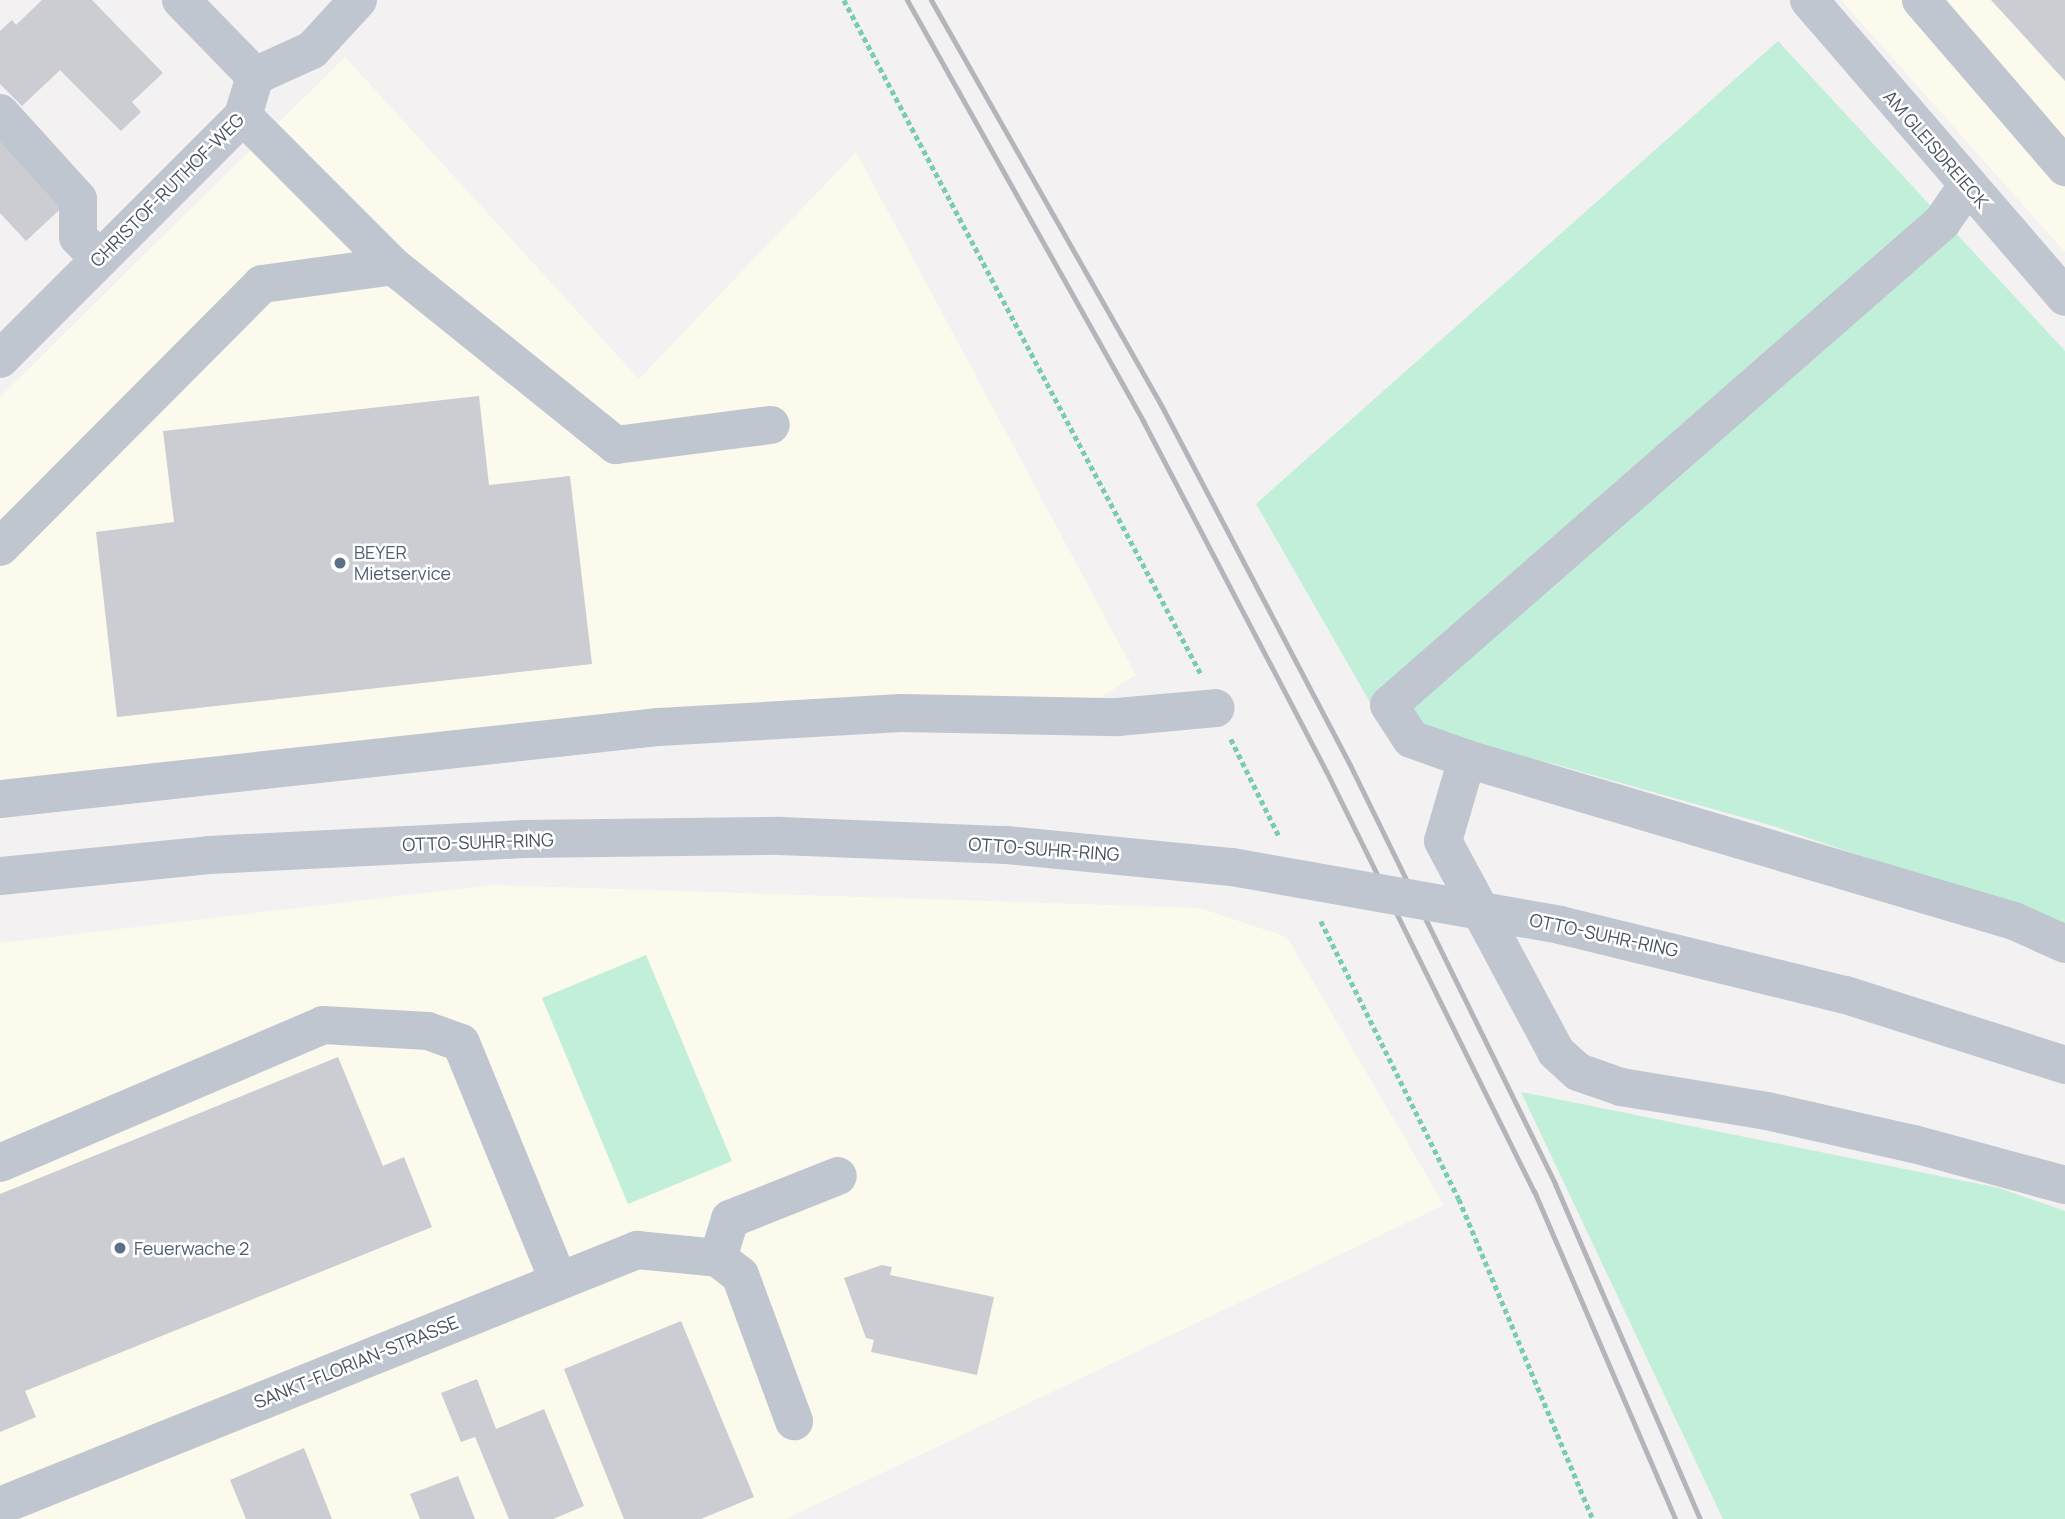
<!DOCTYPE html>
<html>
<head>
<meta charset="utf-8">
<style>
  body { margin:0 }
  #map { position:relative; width:2065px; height:1519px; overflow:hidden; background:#f3f1f1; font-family:Manrope,sans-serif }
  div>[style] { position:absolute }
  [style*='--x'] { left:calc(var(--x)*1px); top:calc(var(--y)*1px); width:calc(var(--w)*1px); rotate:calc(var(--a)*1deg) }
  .commercial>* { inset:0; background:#fcfaec }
  .green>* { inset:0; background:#c1efd9 }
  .building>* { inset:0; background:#cbcdd3 }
  .path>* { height:4.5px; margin-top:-2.25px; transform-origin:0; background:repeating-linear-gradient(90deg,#79cdaf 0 5px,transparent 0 8.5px) }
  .minor>* { height:38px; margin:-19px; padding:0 19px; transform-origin:19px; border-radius:19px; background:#bfc6d0 }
  .rail>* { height:5px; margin:-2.5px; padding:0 2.5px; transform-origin:2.5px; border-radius:2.5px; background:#b3b5bb }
  .minor-bridge>* { height:38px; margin:-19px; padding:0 19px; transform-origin:19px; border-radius:19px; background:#bfc6d0 }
  .dots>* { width:19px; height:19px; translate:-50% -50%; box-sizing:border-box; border:4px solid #fff; border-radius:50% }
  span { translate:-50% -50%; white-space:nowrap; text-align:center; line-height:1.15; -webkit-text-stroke:5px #fff; paint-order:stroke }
  .street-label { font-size:18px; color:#49515f }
  .service-label { font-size:18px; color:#4e5e75 }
  .left { translate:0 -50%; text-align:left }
</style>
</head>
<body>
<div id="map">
  <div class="commercial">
    <div style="clip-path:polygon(1841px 0,2065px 0,2065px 252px)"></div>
    <div style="clip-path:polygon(345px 57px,639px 379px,856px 152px,1136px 675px,1090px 704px,0 785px,0 397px)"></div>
    <div style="clip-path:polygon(493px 885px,1200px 908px,1287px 937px,1444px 1205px,786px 1519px,0 1519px,0 943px)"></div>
  </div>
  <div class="green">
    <div style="clip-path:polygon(1778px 41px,2065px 351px,2065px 925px,1773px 826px,1554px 764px,1382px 723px,1256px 504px)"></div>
    <div style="clip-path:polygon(646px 955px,732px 1161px,628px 1204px,542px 998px)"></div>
    <div style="clip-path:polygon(1521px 1092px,1999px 1188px,2065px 1211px,2065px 1519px,1723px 1519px)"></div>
  </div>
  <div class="building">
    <div style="clip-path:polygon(42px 0,92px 0,163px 73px,132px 102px,141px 112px,121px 131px,60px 70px,22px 106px,0 84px,0 31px,12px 20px,16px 25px)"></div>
    <div style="clip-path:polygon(1991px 0,2065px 0,2065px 81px)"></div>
    <div style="clip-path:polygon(0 124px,71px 199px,26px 241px,0 213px)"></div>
    <div style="clip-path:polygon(479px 396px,489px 485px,570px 476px,592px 664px,117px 717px,96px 532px,174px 522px,163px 431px)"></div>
    <div style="clip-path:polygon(338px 1057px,383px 1166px,404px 1157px,432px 1227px,25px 1391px,36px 1417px,0 1432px,0 1194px)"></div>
    <div style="clip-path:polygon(882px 1265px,892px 1267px,890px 1275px,994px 1297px,977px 1375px,871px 1352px,874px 1340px,866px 1338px,844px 1278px)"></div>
    <div style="clip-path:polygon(681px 1321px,754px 1497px,701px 1519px,624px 1519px,564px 1369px)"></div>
    <div style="clip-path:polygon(477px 1379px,496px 1429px,544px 1409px,584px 1506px,553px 1519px,509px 1519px,475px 1437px,461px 1442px,441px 1393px)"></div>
    <div style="clip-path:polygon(304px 1448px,332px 1519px,246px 1519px,230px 1480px)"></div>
    <div style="clip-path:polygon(458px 1476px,475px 1519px,420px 1519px,410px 1494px)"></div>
  </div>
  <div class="path">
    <div style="--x:844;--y:0;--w:763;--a:62.09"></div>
    <div style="--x:1231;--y:739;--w:110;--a:63.7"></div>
    <div style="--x:1321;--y:921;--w:310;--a:63.6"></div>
    <div style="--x:1459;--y:1199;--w:347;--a:67.3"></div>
  </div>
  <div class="minor">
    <div style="--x:181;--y:0;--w:106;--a:45.8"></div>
    <div style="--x:1809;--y:0;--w:392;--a:49.2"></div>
    <div style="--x:1921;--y:0;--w:221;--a:49.2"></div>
    <div style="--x:0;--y:113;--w:116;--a:47.8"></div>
    <div style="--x:78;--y:199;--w:38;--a:90"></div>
    <div style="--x:78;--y:237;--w:30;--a:46"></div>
    <div style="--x:243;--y:116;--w:212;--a:45"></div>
    <div style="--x:0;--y:359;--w:344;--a:-45"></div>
    <div style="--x:243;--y:116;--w:42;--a:-73.3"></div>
    <div style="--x:255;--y:76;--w:63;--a:-24.5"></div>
    <div style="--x:312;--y:50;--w:68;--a:-47.4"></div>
    <div style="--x:0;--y:547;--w:371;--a:-45.1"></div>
    <div style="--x:262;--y:284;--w:132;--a:-7.8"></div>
    <div style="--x:393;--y:266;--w:286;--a:38.8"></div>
    <div style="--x:616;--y:445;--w:156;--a:-7.4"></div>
    <div style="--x:1467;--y:759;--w:59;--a:-160.3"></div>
    <div style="--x:1411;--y:739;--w:40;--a:-122.9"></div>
    <div style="--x:1389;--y:705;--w:734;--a:-41.13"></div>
    <div style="--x:1942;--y:222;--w:44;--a:-55.2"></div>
    <div style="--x:0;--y:799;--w:663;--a:-6.24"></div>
    <div style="--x:659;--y:727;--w:242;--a:-3.3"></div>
    <div style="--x:901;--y:713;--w:217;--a:1.1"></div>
    <div style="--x:1118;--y:717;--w:98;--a:-5.2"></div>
    <div style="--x:0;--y:876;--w:210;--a:-5.7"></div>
    <div style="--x:209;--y:855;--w:314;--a:-2.9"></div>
    <div style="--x:523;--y:839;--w:257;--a:-0.7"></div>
    <div style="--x:780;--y:836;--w:227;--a:2.3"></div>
    <div style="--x:1007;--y:845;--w:226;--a:5.6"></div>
    <div style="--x:1560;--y:925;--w:294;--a:13.8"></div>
    <div style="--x:1846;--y:995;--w:230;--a:17.7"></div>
    <div style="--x:2065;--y:944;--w:56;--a:-155.7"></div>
    <div style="--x:2014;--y:921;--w:570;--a:-163.5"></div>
    <div style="--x:1467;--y:759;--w:85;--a:106.3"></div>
    <div style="--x:1443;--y:841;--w:239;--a:61.8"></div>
    <div style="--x:1556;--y:1052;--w:30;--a:42"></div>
    <div style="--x:1578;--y:1072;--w:46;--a:19.2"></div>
    <div style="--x:1621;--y:1087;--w:148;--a:9.3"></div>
    <div style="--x:1767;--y:1111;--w:151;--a:12.7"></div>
    <div style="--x:1914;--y:1144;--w:156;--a:15.2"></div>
    <div style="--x:0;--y:1163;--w:351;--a:-23.1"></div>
    <div style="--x:323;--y:1025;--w:105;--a:3.3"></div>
    <div style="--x:428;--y:1031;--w:35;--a:20"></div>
    <div style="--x:461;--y:1043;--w:256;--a:67.7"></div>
    <div style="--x:718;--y:1258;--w:28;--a:38"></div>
    <div style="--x:740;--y:1275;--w:156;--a:69.7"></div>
    <div style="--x:718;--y:1258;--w:41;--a:-72.9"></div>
    <div style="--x:730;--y:1219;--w:116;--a:-21.7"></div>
    <div style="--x:0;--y:1506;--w:687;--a:-21.89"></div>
    <div style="--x:637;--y:1250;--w:81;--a:5.6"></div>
  </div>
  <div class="rail">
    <div style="--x:907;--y:0;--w:483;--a:60.7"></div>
    <div style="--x:1143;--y:421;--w:395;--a:62.4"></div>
    <div style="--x:1326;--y:771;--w:469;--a:63.7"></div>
    <div style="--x:1534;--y:1191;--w:357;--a:66.7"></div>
    <div style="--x:931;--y:0;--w:466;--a:60.4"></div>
    <div style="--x:1161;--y:405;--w:407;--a:62.3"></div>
    <div style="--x:1350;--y:765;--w:466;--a:63.9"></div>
    <div style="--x:1555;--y:1184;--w:365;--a:66.6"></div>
  </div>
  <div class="minor-bridge">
    <div style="--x:1232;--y:867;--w:333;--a:10"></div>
  </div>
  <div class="dots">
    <div style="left:340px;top:563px;background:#5c6f8a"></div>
    <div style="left:120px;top:1248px;background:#5c6f8a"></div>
  </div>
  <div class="street-label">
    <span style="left:1936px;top:149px;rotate:49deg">AM GLEISDREIECK</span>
    <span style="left:167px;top:190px;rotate:-45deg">CHRISTOF-RUTHOF-WEG</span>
    <span style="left:478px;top:842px;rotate:-2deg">OTTO-SUHR-RING</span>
    <span style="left:1044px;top:849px;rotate:4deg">OTTO-SUHR-RING</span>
    <span style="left:1604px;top:935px;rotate:12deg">OTTO-SUHR-RING</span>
    <span style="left:356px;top:1362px;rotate:-22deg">SANKT-FLORIAN-STRASSE</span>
  </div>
  <div class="service-label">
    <span class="left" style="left:354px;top:563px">BEYER<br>Mietservice</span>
    <span class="left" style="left:134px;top:1248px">Feuerwache 2</span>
  </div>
</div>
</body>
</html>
